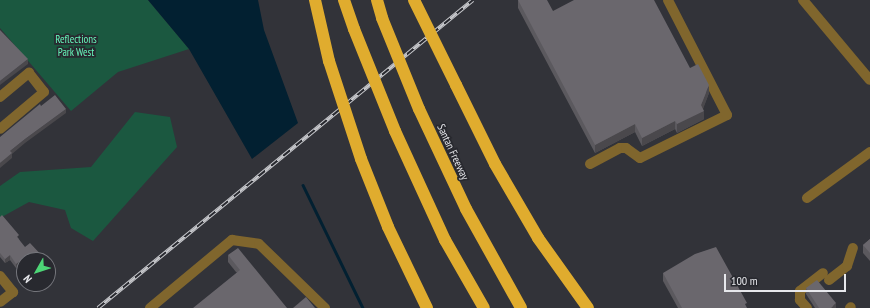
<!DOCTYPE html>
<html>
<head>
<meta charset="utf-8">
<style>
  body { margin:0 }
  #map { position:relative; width:870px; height:308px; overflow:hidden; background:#323339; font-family:"PT Sans Narrow",sans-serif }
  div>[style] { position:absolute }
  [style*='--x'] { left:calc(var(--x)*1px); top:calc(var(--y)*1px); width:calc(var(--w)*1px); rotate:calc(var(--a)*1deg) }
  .green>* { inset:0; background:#1b5840 }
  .water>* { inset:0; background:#022031 }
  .stream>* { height:2.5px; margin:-1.25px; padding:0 1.25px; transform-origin:1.25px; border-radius:1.25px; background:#022031 }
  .minor>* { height:10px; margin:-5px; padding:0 5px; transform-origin:5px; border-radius:5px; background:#80662d }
  .highway>* { height:12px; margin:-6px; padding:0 6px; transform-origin:6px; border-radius:6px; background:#e0ac2e }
  .rail>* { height:4px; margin-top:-2px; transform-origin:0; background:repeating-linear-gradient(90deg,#28292f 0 8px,#c8c9cd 0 16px); box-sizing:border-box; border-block:1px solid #c8c9cd }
  .highway-bridge>* { height:12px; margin:-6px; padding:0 6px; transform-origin:6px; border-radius:6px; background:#e0ac2e }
  .wall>* { inset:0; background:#5b595e }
  .shaded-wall>* { inset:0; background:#4a484c }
  .building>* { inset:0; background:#6a676d }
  span { translate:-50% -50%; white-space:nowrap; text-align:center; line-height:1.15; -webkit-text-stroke:3.5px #28292f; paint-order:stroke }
  .park-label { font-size:11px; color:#67f8bc }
  .street-label { font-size:11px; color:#e7e8ec }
  .north { position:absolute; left:16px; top:252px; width:40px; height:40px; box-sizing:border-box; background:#28292f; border:1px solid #74757b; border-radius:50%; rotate:231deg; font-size:11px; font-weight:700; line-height:16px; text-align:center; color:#e7e8ec }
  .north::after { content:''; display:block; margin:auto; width:14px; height:18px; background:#4dd676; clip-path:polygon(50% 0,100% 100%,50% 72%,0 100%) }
  .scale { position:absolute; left:724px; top:274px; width:122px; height:18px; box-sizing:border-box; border:2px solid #e7e8ec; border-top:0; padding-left:5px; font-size:12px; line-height:14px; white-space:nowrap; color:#e7e8ec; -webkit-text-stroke:3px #28292f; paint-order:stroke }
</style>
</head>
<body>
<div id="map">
  <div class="green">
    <div style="clip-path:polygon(0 0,148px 0,189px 49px,118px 72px,71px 111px,0 28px)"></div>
    <div style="clip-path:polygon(135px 112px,170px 117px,177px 147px,93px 241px,71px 228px,65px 210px,29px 202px,0 218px,0 186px,20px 172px,91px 167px)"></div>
  </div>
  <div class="water">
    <div style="clip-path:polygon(148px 0,258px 0,264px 30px,298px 123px,252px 159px,189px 49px)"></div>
  </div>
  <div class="stream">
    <div style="--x:303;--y:185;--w:137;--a:64"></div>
  </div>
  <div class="minor">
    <div style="--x:803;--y:0;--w:104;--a:50.1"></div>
    <div style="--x:0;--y:97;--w:38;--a:-40"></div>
    <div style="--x:29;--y:73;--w:24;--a:52"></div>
    <div style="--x:44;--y:92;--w:57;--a:139.9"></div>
    <div style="--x:590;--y:164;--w:34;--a:-28"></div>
    <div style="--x:620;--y:148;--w:6;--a:0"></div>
    <div style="--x:626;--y:148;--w:17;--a:36"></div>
    <div style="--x:640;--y:158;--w:97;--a:-26.3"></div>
    <div style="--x:727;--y:115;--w:129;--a:-117.2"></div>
    <div style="--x:807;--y:198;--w:78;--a:-36.1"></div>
    <div style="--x:0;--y:276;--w:21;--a:51"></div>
    <div style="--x:13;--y:292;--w:16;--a:142"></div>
    <div style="--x:829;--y:280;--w:23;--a:-38"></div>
    <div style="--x:847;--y:266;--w:19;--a:-72"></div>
    <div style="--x:150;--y:308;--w:107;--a:-39.7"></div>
    <div style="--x:232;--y:240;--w:27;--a:8"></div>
    <div style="--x:259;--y:244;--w:92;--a:44.1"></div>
    <div style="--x:807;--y:308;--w:11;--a:-131"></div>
    <div style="--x:800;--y:300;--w:9;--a:-90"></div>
    <div style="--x:800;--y:291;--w:29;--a:-38"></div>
    <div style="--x:850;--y:308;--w:1;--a:-45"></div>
  </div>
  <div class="highway">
    <div style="--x:315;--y:0;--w:63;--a:77.1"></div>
    <div style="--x:344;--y:0;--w:31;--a:71"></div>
    <div style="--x:377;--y:0;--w:19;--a:74"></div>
    <div style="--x:456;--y:85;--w:88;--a:63.7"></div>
    <div style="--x:495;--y:164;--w:86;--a:59.8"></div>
    <div style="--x:538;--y:238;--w:86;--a:54.5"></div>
    <div style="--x:419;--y:109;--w:110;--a:64.8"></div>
    <div style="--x:466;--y:209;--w:113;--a:60.9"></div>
    <div style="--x:395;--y:131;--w:120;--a:65.4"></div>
    <div style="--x:445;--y:240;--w:78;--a:60.2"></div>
    <div style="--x:361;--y:159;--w:73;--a:68.3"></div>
    <div style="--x:388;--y:227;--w:90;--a:64.3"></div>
  </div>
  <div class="rail">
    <div style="--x:98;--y:308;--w:485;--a:-39.4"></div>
  </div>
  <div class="highway-bridge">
    <div style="--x:414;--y:0;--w:95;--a:63.7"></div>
    <div style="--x:382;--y:18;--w:98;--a:67.9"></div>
    <div style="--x:354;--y:29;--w:110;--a:68.1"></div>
    <div style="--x:329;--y:61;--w:103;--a:71.9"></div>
  </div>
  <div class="wall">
    <div style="clip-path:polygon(518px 0,553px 11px,709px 93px,703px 108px,704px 119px,677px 133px,675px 129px,642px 146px,635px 132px,595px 153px,518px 8px)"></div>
    <div style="clip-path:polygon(0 217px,19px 239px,24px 260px,24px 266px,22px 264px,16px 268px,10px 260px,5px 263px,0 257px)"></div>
    <div style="clip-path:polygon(870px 239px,870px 261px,863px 253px,863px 245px)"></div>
    <div style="clip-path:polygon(228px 255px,287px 308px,236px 272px,228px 262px)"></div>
    <div style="clip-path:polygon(663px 273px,747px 308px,678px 308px,663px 281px)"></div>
    <div style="clip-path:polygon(29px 284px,38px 284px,33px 288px)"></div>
    <div style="clip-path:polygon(806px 288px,836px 308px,815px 308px,806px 294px)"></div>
  </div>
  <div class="shaded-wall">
    <div style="clip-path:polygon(28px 59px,28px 64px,0 85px,0 81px)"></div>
    <div style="clip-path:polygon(709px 85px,709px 93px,702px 112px,704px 111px,704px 119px,677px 133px,677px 124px,701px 105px)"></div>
    <div style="clip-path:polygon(66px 109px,66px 113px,25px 143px,12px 154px,12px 158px,0 168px,0 163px,10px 151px,25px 139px)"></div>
    <div style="clip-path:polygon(675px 121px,675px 129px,642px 146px,642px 138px)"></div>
    <div style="clip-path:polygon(635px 124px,635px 132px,595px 153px,595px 145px)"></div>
    <div style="clip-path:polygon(10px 255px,10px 260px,5px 263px,5px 259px)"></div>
    <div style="clip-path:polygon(22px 259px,22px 264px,16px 268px,16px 264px)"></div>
    <div style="clip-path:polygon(50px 265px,50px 269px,48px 271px,48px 266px)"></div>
    <div style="clip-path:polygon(33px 284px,38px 284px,33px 288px)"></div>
    <div style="clip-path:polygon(836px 303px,836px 308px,831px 308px)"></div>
  </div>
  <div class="building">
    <div style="clip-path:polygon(518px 0,547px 0,553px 11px,574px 0,654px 0,690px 68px,698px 64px,709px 85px,701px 105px,704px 111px,677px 124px,675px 121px,642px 138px,635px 124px,595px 145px)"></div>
    <div style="clip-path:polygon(0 30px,28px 59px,0 81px)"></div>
    <div style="clip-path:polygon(55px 95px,66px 109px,25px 139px,10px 151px,12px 153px,0 163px,0 137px,40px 104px,41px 106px)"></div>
    <div style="clip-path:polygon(2px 215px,19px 235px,17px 237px,25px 247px,30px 243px,46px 260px,24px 260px,24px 261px,22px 259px,16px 264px,10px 255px,5px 259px,0 253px,0 217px)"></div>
    <div style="clip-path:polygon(870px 239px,870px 253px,863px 245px)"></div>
    <div style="clip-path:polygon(716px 247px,747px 303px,745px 304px,747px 308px,682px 308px,663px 273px,695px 254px)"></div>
    <div style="clip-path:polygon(238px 248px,287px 308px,193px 308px,240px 270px,228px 255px)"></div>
    <div style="clip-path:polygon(817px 280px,836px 303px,831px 308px,819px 308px,806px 288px)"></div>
    <div style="clip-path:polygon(306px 297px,315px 308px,293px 308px)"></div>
  </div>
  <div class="park-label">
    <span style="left:76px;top:46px">Reflections<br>Park West</span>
  </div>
  <div class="street-label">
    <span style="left:453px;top:152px;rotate:65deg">Santan Freeway</span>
  </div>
  <div class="north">N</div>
  <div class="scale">100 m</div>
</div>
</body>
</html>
